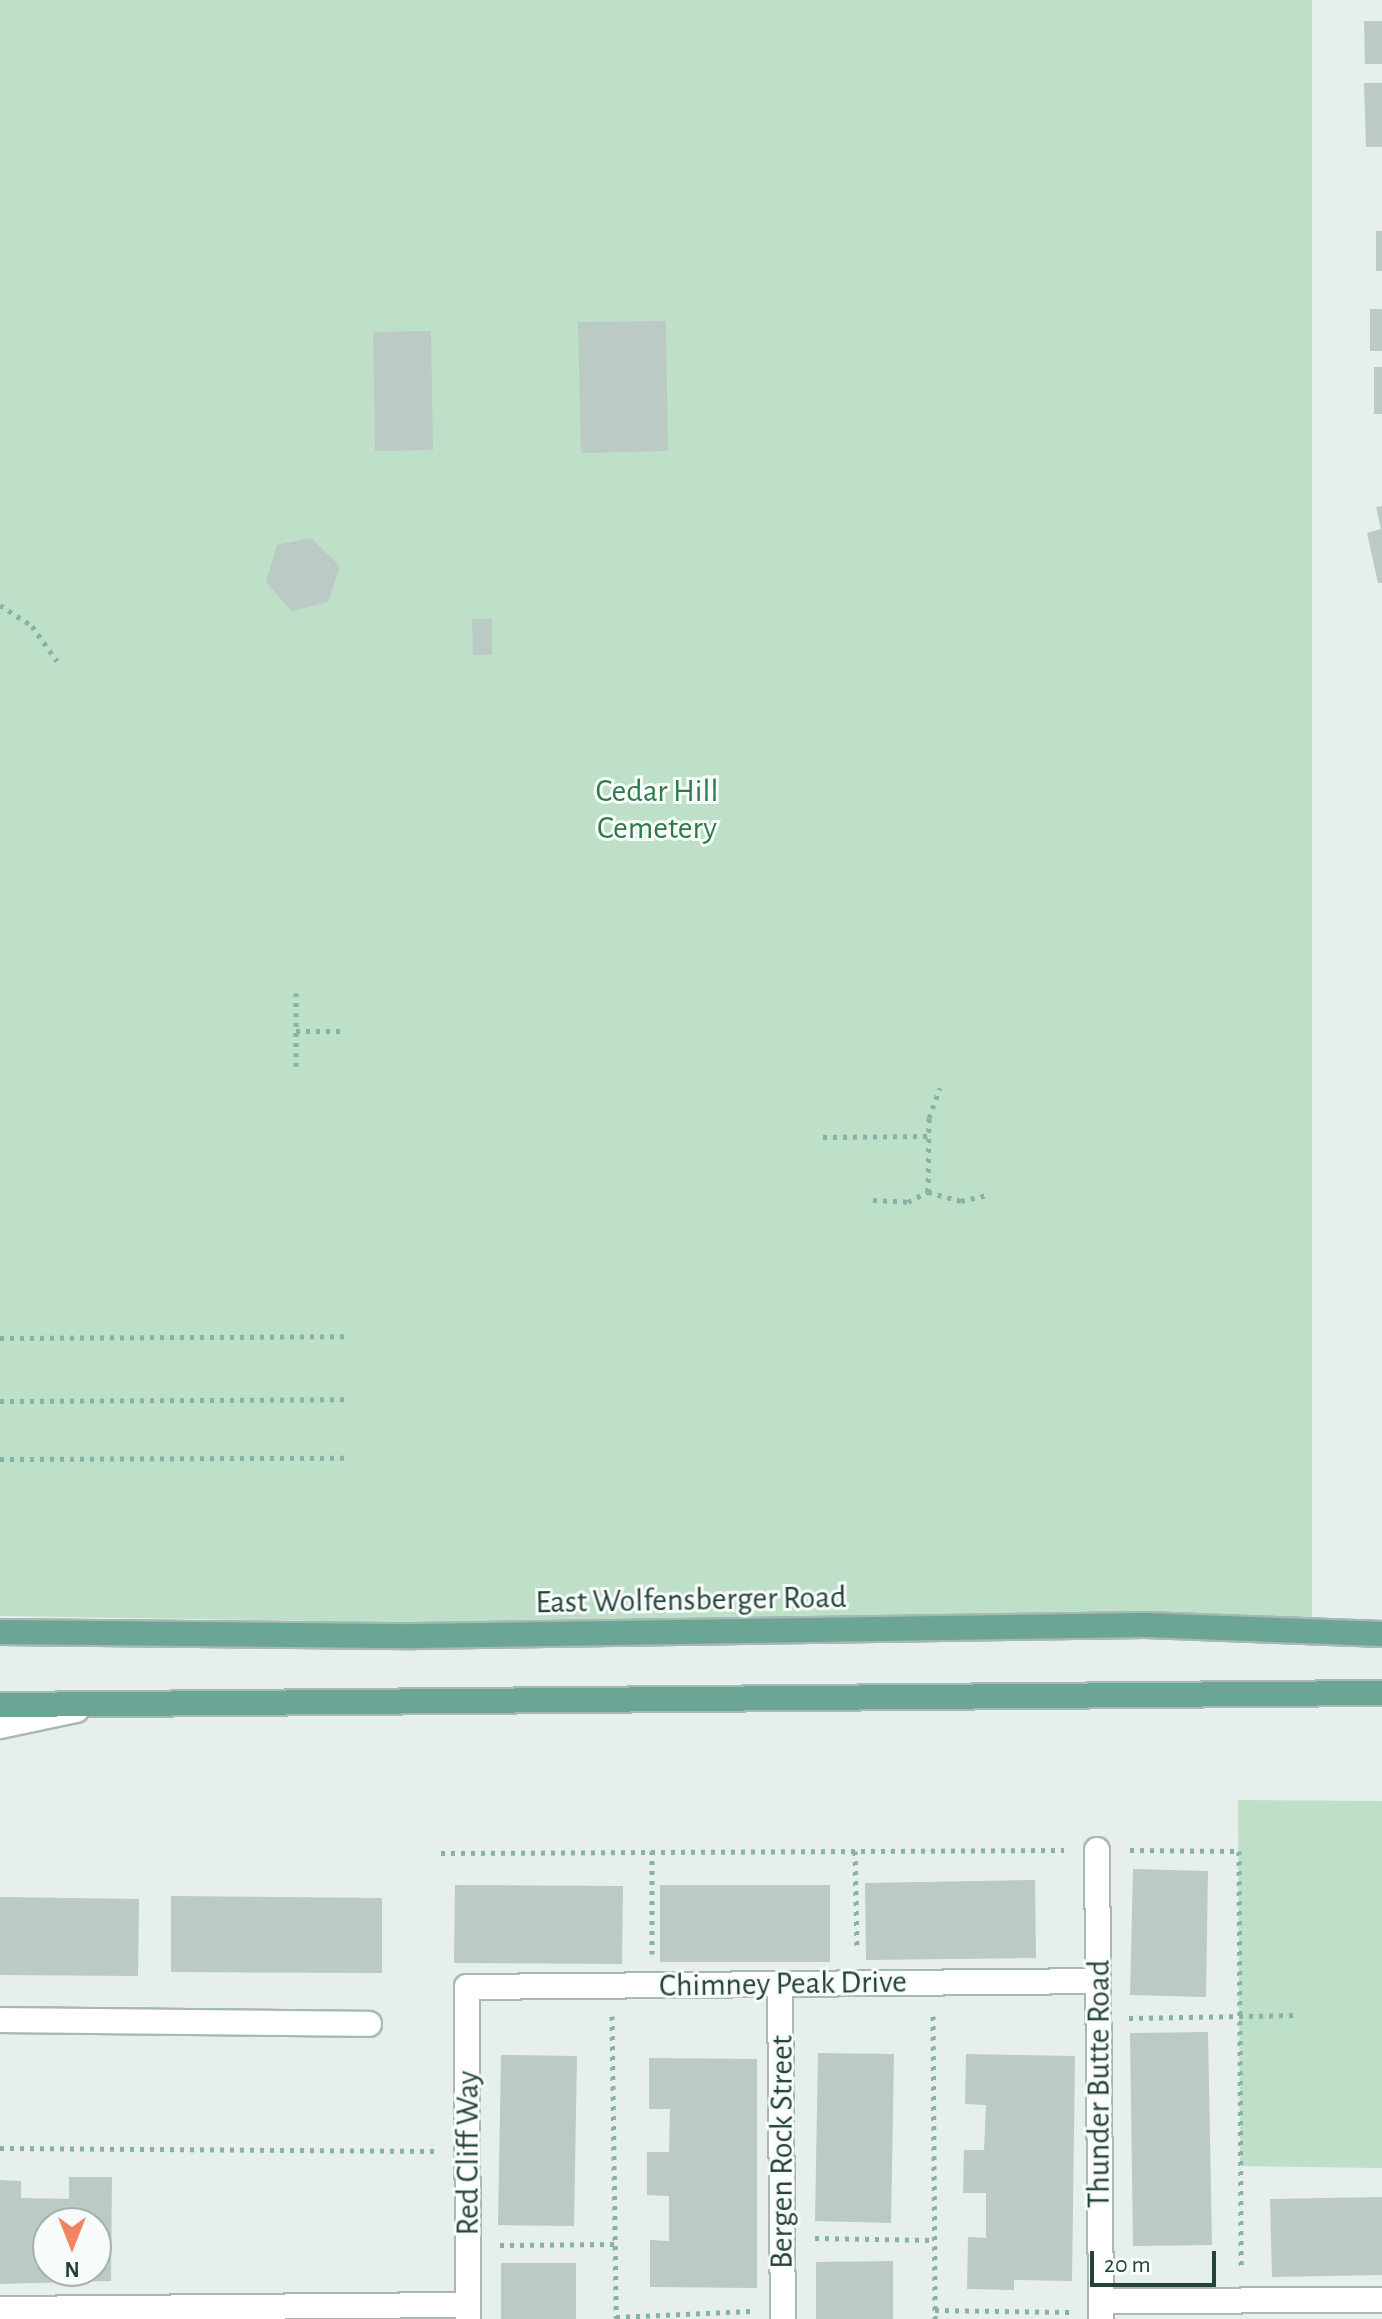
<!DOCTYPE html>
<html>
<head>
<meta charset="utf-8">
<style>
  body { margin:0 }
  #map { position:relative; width:1382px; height:2319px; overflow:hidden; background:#e6efeb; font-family:"Alegreya Sans",sans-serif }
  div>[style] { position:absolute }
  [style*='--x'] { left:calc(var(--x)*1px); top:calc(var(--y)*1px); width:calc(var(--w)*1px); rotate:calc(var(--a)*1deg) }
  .green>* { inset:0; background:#bfe0c8 }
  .building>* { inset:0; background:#bbcac4 }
  .path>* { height:5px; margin-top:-2.5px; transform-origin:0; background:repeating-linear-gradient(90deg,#86b3a5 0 4px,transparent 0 10px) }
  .roads { filter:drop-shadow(2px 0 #a8b8b2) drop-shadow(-2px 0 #a8b8b2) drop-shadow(0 2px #a8b8b2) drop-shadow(0 -2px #a8b8b2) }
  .street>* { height:24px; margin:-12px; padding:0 12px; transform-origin:12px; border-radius:12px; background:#fff }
  .primary>* { height:24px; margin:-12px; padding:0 12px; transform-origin:12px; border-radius:12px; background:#6aa596 }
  span { translate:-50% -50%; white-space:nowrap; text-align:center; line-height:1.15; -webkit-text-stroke:6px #f7fbf9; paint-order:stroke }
  .park-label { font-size:32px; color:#2d7a4b }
  .street-label { font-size:32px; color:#24423a }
  .north { position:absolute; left:32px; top:2207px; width:80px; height:80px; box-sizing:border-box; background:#f7fbf9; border:2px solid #a3b1ad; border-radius:50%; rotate:180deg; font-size:22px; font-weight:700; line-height:32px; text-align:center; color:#24423a }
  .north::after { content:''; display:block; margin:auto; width:28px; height:36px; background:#f4845f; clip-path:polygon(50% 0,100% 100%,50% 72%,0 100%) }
  .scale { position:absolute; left:1090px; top:2251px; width:126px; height:36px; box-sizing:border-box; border:4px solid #24423a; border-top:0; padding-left:10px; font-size:24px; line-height:28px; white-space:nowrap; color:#24423a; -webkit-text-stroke:6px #f7fbf9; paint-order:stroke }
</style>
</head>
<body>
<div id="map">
  <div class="green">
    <div style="clip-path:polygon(0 0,1312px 0,1312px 1619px,379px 1622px,0 1616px)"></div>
    <div style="clip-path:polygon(1238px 1800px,1382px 1801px,1382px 2168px,1240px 2166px)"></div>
  </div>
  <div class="building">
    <div style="clip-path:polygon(1364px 21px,1382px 21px,1382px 64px,1365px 64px)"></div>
    <div style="clip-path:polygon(1364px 83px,1382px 83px,1382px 147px,1366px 147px)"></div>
    <div style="clip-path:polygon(1376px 231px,1382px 231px,1382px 271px,1376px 271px)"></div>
    <div style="clip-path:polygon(1370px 309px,1382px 309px,1382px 351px,1370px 351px)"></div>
    <div style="clip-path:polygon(666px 321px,668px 451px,581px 453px,578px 322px)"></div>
    <div style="clip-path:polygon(431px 331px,433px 450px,375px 451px,373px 332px)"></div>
    <div style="clip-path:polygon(1374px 367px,1382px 367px,1382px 414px,1374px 414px)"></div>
    <div style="clip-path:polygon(1382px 506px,1382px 583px,1378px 583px,1367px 533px,1381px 529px,1376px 507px)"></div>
    <div style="clip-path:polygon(311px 538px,340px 566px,328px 602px,291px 611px,266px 582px,277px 545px)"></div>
    <div style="clip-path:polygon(472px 619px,492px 619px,492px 655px,473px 655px)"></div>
    <div style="clip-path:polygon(1133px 1869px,1208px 1871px,1206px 1997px,1130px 1995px)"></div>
    <div style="clip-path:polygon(1035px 1880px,1036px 1958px,866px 1960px,865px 1883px)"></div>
    <div style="clip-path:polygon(455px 1885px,623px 1886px,622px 1964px,454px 1963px)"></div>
    <div style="clip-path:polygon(660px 1885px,830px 1885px,830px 1962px,660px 1962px)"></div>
    <div style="clip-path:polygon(171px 1896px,382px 1898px,382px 1973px,171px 1972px)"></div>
    <div style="clip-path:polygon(0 1897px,139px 1899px,138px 1976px,0 1975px)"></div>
    <div style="clip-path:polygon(1208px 2032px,1212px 2245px,1133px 2246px,1130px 2033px)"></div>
    <div style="clip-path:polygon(818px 2053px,894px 2054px,891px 2223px,815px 2221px)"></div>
    <div style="clip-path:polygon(966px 2054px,1075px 2056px,1072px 2281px,1014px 2280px,1014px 2290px,967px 2289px,968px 2237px,986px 2238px,986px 2193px,963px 2193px,964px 2150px,984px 2150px,986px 2105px,965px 2104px)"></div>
    <div style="clip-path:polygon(501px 2055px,577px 2056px,574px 2226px,498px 2225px)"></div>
    <div style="clip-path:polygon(649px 2058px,757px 2059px,757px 2288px,650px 2287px,650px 2240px,669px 2241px,669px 2196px,647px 2195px,647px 2152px,669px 2152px,670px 2109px,649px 2109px)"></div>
    <div style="clip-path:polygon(evenodd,69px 2177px,112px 2177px,111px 2281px,0 2284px,0 2180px,21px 2181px,21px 2198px,69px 2199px,69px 2177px,48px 2223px,96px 2223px,96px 2271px,48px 2271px,48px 2223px)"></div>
    <div style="clip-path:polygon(1382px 2197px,1382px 2275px,1272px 2277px,1270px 2199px)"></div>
    <div style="clip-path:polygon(893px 2261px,893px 2319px,816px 2319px,816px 2262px)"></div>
    <div style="clip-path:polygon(501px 2263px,576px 2263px,576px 2319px,501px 2319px)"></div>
  </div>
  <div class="path">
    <div style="--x:0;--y:605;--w:38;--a:33"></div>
    <div style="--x:32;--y:626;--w:43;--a:54.5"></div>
    <div style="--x:296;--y:993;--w:79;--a:90"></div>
    <div style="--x:296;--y:1031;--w:48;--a:0"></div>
    <div style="--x:823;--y:1137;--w:104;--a:-0.6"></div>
    <div style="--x:928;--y:1192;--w:74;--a:-89.2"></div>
    <div style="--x:929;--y:1118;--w:32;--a:-70"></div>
    <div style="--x:928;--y:1192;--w:34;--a:15"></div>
    <div style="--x:961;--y:1201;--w:28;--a:-13"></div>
    <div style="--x:873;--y:1200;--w:35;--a:3"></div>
    <div style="--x:908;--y:1202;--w:22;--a:-27"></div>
    <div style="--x:0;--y:1338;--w:347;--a:-0.3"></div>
    <div style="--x:0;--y:1401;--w:348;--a:-0.3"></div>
    <div style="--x:0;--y:1459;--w:348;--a:-0.2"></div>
    <div style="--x:1130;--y:1850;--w:109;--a:0.5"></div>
    <div style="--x:1239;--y:1851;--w:417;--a:89.7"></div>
    <div style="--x:652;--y:1851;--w:103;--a:90"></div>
    <div style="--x:855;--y:1851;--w:99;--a:88.8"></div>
    <div style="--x:441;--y:1853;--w:623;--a:-0.28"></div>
    <div style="--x:612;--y:2016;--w:303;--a:89.2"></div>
    <div style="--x:933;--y:2016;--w:303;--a:89.6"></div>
    <div style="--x:1129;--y:2018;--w:167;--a:-1"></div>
    <div style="--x:0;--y:2148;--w:435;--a:0.4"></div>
    <div style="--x:815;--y:2238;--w:119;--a:1"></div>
    <div style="--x:500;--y:2245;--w:115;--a:-0.5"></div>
    <div style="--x:935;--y:2310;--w:135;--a:0.8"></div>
    <div style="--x:616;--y:2317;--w:135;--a:-2.5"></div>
  </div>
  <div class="roads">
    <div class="street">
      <div style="--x:0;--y:1726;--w:78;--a:-11.9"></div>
      <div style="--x:1097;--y:1850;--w:469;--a:89.5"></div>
      <div style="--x:780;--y:1984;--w:335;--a:89.5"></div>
      <div style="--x:0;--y:2020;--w:369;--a:0.6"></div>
      <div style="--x:1101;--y:2301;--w:281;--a:-0.2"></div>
      <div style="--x:0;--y:2309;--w:468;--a:-0.5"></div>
      <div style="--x:468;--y:2319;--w:332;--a:-90.2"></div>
      <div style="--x:467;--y:1987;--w:631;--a:-0.54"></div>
    </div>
    <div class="primary">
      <div style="--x:0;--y:1632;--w:413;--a:0.6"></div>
      <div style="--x:413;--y:1636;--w:733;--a:-0.86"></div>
      <div style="--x:1146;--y:1625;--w:236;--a:2.2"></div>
      <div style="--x:0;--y:1705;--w:1382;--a:-0.5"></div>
    </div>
  </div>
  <div class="park-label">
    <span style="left:657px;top:810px">Cedar Hill<br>Cemetery</span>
  </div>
  <div class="street-label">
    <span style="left:691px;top:1600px;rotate:-1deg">East Wolfensberger Road</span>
    <span style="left:783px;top:1984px;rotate:-1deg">Chimney Peak Drive</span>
    <span style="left:1099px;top:2084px;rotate:-90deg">Thunder Butte Road</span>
    <span style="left:782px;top:2152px;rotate:-90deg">Bergen Rock Street</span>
    <span style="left:468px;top:2153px;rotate:-90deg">Red Cliff Way</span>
  </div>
  <div class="north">N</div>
  <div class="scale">20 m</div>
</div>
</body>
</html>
